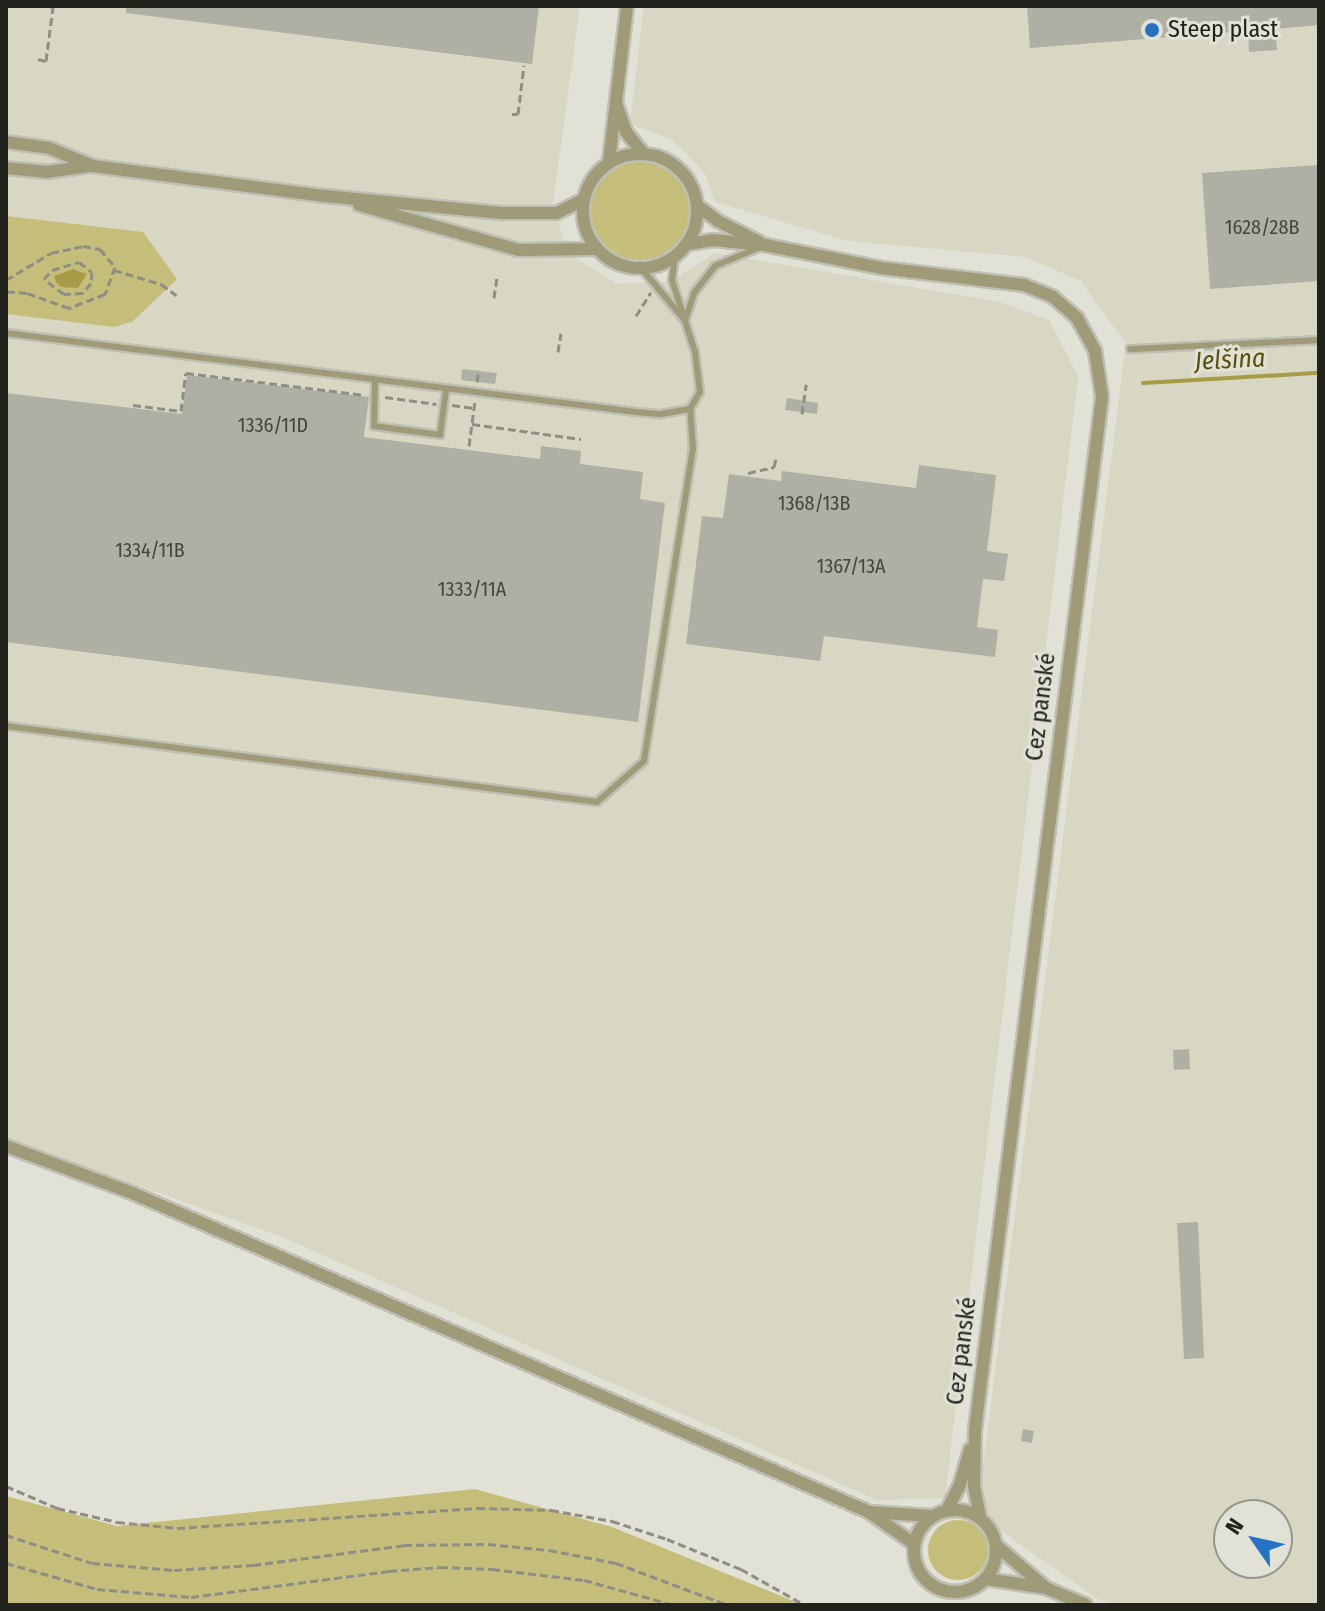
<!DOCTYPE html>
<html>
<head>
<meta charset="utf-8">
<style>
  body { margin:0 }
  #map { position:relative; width:1325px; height:1611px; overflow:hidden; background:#e2e1d5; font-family:"Fira Sans Condensed",sans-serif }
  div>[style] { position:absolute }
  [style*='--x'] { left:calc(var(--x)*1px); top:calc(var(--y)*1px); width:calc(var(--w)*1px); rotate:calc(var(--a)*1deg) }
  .built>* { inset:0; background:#d8d7c3 }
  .green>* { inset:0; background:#c5bd7a }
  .round { border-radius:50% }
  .water>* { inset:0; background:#a69c46 }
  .stream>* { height:4px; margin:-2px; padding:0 2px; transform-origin:2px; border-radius:2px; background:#a69c46 }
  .building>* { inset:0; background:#b0afa3 }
  .path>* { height:3px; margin-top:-1.5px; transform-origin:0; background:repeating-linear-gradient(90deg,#8f8e85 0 8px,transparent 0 12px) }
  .roads { filter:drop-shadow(2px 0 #bfbfb4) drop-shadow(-2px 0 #bfbfb4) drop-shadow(0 2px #bfbfb4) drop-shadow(0 -2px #bfbfb4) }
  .lane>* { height:6px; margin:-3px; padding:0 3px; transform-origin:3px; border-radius:3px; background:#9f9b79 }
  .street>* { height:12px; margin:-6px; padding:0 6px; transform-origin:6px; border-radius:6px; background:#9f9b79 }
  .street>.ring { margin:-6px; padding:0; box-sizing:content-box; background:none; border:12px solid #9f9b79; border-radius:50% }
  .dots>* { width:22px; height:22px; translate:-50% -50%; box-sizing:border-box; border:4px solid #e2e1d5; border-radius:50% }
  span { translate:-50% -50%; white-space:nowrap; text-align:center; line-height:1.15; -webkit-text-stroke:6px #e2e1d5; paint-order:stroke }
  .number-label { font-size:20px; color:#46453e }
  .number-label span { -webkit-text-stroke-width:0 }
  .poi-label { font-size:24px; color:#22221d }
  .left { translate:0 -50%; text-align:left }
  .street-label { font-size:24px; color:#22221d }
  .water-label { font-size:26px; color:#58510e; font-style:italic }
  .frame { position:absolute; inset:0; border:8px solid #22221d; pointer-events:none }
  .north { position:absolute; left:1213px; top:1499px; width:80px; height:80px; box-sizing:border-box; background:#e2e1d5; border:2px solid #95958b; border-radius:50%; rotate:304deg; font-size:22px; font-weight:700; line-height:32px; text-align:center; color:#22221d }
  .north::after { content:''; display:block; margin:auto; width:28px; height:36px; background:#2472c1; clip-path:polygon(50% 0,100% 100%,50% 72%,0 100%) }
</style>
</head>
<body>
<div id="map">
  <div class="built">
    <div style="clip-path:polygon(6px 6px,580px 6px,553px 203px,567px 253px,618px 284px,671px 281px,715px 253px,1000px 302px,1049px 320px,1078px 377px,945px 1498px,877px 1500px,282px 1237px,6px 1138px)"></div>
    <div style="clip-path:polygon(evenodd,644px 6px,1319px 6px,1319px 1605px,1116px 1605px,1096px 1598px,977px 1514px,1126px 344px,1081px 281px,1025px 257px,848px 241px,715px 202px,706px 175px,673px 140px,630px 124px,644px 6px,1229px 1515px,1277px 1515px,1277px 1563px,1229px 1563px,1229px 1515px)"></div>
  </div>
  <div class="green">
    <div class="round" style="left:591px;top:162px;width:98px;height:98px"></div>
    <div style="clip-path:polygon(6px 216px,143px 232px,177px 279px,132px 322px,114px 327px,6px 314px)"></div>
    <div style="clip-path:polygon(475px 1489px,612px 1527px,803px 1605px,6px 1605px,6px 1496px,117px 1526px)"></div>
    <div class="round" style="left:928px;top:1520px;width:60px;height:60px"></div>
  </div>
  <div class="water">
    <div style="clip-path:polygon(73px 269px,87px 274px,78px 288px,61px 287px,56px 282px,54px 276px)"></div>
  </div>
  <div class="stream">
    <div style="--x:1143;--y:383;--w:176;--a:-3.3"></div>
  </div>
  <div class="building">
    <div style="clip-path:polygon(126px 6px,539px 6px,532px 64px,126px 13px)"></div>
    <div style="clip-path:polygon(1027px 6px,1319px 6px,1319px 25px,1275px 29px,1277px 50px,1249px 52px,1248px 31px,1030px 48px)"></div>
    <div style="clip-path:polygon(1319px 165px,1319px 281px,1210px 289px,1202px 173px)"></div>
    <div style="clip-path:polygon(462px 369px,497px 373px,495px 384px,461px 380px)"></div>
    <div style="clip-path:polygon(187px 375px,369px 397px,364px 437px,540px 459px,541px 446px,581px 451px,580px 464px,643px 472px,640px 499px,665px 503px,638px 722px,6px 642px,6px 393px,182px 414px)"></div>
    <div style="clip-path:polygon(787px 398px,818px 403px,817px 414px,785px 410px)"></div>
    <div style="clip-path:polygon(919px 465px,996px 475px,987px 551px,1008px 554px,1004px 581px,983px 579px,977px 627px,998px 630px,995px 657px,824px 636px,820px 661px,686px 644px,702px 516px,723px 518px,729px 474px,781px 481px,782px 471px,916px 488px)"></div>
    <div style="clip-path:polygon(1189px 1049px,1190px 1069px,1174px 1070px,1173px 1050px)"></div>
    <div style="clip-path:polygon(1198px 1222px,1204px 1358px,1184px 1359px,1177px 1223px)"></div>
    <div style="clip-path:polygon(1023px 1429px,1034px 1431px,1032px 1443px,1021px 1441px)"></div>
  </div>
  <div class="path">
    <div style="--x:38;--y:59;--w:8;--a:14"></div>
    <div style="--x:46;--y:61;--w:54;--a:-82.6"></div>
    <div style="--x:53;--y:7;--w:4;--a:-166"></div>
    <div style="--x:512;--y:114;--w:6;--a:0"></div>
    <div style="--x:518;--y:114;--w:49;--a:-83"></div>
    <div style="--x:79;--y:262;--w:16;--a:38"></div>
    <div style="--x:92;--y:272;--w:11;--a:95"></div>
    <div style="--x:91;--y:283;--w:13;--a:129"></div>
    <div style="--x:83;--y:293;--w:19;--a:177"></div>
    <div style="--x:64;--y:294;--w:25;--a:-143"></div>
    <div style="--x:44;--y:279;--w:12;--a:-48"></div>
    <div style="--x:52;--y:270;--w:28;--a:-17"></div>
    <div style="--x:114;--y:270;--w:49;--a:16.6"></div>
    <div style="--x:161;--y:284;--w:19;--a:36"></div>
    <div style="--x:6;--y:280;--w:52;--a:-31"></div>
    <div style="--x:51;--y:253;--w:33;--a:-12"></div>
    <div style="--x:83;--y:246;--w:17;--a:10"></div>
    <div style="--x:100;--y:249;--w:23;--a:50"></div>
    <div style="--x:115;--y:267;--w:29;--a:110"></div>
    <div style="--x:105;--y:294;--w:39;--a:159"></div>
    <div style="--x:69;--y:308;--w:45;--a:-160.3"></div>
    <div style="--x:27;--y:293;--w:21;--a:-175"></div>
    <div style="--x:494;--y:298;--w:21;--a:-82"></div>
    <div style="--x:636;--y:316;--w:28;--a:-58"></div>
    <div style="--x:558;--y:352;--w:19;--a:-81"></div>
    <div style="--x:477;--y:382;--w:12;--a:-81"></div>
    <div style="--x:385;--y:397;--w:52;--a:7.7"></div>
    <div style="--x:133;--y:405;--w:48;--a:7.1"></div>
    <div style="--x:181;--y:411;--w:38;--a:-83"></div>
    <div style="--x:186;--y:373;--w:180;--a:7"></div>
    <div style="--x:452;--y:405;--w:22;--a:8"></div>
    <div style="--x:802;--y:414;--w:30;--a:-82"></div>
    <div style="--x:472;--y:424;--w:110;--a:7.8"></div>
    <div style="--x:469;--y:446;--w:45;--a:-82.4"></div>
    <div style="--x:748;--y:473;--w:27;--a:-13"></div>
    <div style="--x:774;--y:467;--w:9;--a:-77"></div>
    <div style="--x:6;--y:1486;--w:56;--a:23.3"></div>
    <div style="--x:57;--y:1508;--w:62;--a:13.1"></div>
    <div style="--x:117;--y:1522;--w:60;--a:5.7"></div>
    <div style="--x:177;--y:1528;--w:301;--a:-3.8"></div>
    <div style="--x:477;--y:1508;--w:74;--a:1.5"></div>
    <div style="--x:551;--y:1510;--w:62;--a:10.2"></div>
    <div style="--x:612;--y:1521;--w:58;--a:18.1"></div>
    <div style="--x:667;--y:1539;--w:80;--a:22.1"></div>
    <div style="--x:741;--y:1569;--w:73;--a:29.4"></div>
    <div style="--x:6;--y:1535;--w:90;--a:18"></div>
    <div style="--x:92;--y:1563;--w:82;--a:4.9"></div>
    <div style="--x:174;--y:1570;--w:79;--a:-3.6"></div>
    <div style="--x:253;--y:1565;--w:152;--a:-7.5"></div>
    <div style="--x:404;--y:1545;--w:84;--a:-0.7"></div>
    <div style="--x:488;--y:1544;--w:61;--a:5.6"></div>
    <div style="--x:549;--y:1550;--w:68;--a:11"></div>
    <div style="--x:616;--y:1563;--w:120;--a:20.6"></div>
    <div style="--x:6;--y:1563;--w:95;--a:15.9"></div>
    <div style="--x:97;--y:1589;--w:94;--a:4.9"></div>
    <div style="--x:191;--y:1597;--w:200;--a:-7.5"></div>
    <div style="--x:389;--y:1571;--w:51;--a:-4.5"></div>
    <div style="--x:440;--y:1567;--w:52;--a:2.2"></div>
    <div style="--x:492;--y:1569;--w:93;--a:6.8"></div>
    <div style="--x:584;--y:1580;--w:93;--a:15.5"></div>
  </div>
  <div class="roads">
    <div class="lane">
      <div style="--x:641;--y:268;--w:65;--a:50"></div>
      <div style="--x:685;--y:321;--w:29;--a:-72"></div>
      <div style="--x:694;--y:293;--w:34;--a:-52"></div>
      <div style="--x:715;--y:266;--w:49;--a:-22.9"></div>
      <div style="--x:6;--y:333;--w:635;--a:7.15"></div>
      <div style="--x:636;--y:412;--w:25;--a:5"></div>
      <div style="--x:661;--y:414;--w:29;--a:-10"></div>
      <div style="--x:1130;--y:349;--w:189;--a:-2.7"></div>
      <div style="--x:375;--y:381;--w:45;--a:91.3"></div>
      <div style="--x:374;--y:426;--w:67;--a:7.8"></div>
      <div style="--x:440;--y:435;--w:45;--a:-82.4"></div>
      <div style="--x:6;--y:726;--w:596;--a:7.33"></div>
      <div style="--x:597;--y:802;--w:62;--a:-41.1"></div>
      <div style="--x:644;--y:761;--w:317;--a:-81.1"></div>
      <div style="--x:693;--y:448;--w:39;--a:-94"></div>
      <div style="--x:690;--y:409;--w:20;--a:-60"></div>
      <div style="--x:700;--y:392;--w:40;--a:-97.1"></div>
      <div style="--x:695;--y:352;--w:76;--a:-107.7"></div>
      <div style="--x:672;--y:280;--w:23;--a:-83"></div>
    </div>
    <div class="street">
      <div style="--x:616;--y:103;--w:31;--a:71"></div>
      <div style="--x:626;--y:132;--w:27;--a:51"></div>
      <div style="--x:6;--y:142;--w:43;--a:7.9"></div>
      <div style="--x:49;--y:148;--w:48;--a:22.2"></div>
      <div style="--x:93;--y:166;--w:234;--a:7.4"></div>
      <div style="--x:325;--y:196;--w:179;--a:5.5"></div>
      <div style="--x:503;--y:213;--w:54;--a:0"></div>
      <div style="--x:557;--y:213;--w:30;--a:-27"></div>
      <div class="ring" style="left:583px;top:154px;width:102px;height:102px"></div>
      <div style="--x:609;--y:162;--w:157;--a:-83.4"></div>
      <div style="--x:6;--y:168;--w:41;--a:5.6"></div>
      <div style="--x:47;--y:172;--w:42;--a:-8.1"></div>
      <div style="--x:359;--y:205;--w:166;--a:15.7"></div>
      <div style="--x:519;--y:250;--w:78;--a:-0.7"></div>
      <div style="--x:698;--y:206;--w:25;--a:37"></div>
      <div style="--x:718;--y:221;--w:46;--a:27.1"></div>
      <div style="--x:688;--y:244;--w:25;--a:-9"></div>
      <div style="--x:713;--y:240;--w:52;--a:5.5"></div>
      <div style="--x:765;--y:245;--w:118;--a:11.2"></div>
      <div style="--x:881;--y:268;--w:144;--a:6.8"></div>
      <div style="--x:1024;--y:285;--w:31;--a:22"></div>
      <div style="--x:1053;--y:297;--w:32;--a:41"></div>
      <div style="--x:1077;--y:318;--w:38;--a:61"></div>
      <div style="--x:1095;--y:351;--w:47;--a:81.3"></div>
      <div style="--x:1102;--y:397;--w:1041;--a:97.01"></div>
      <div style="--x:975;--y:1430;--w:56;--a:91"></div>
      <div style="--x:974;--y:1486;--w:31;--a:79"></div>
      <div style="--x:6;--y:1146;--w:132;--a:20.4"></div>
      <div style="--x:130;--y:1192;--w:805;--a:23.41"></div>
      <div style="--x:869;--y:1512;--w:55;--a:35.4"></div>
      <div class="ring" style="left:914px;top:1510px;width:70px;height:70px"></div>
      <div style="--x:947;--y:1510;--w:29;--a:-63"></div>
      <div style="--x:960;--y:1484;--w:36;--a:-74"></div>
      <div style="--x:869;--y:1512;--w:63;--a:3.6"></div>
      <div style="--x:997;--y:1546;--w:65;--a:40.6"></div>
      <div style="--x:986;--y:1579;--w:61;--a:8.5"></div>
      <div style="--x:1046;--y:1588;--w:43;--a:23"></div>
    </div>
  </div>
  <div class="dots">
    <div style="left:1152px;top:30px;background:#2472c1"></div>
  </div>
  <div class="number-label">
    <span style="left:1262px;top:227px">1628/28B</span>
    <span style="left:273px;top:425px">1336/11D</span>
    <span style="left:814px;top:503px">1368/13B</span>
    <span style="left:150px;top:550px">1334/11B</span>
    <span style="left:851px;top:566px">1367/13A</span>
    <span style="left:472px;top:589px">1333/11A</span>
  </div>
  <div class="poi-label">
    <span class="left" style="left:1168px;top:30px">Steep plast</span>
  </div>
  <div class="street-label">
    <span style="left:1041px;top:707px;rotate:-83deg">Cez panské</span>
    <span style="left:962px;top:1351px;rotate:-83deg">Cez panské</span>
  </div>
  <div class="water-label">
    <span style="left:1230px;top:360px;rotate:-3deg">Jelšina</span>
  </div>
  <div class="frame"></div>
  <div class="north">N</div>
</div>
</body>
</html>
